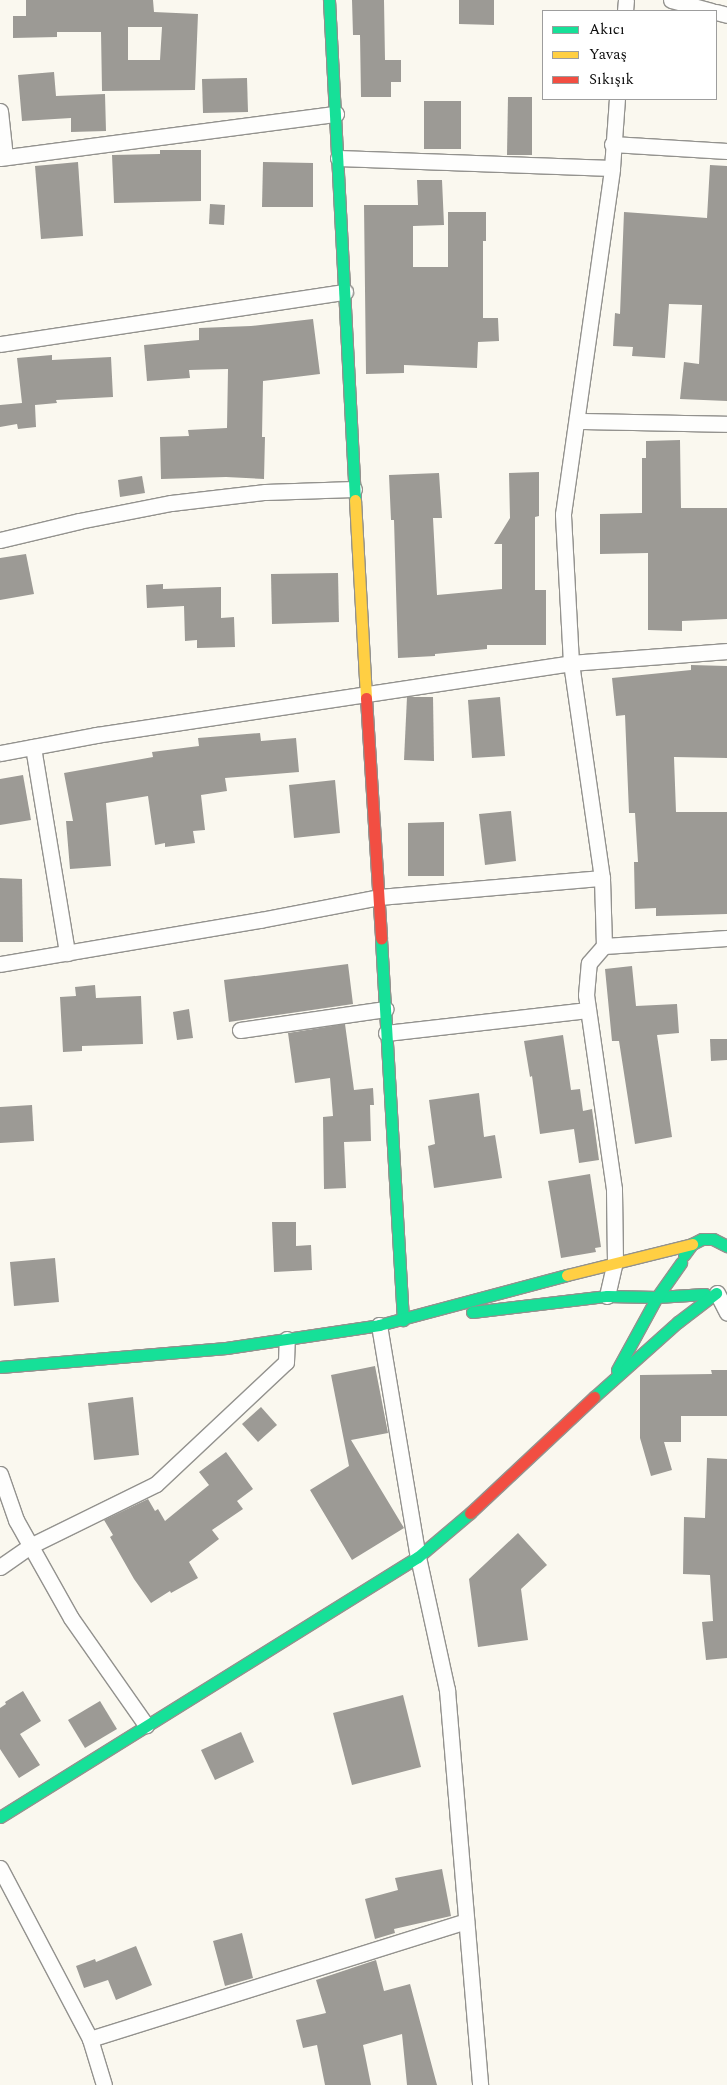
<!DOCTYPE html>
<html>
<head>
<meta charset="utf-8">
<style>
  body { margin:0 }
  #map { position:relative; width:727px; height:2085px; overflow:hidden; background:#faf8ef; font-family:Spectral,serif }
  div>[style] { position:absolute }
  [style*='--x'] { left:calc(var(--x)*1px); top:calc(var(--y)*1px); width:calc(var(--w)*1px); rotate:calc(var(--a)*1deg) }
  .building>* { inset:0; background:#9c9a95 }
  .roads { filter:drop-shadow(1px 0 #93928e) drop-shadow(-1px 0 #93928e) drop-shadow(0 1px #93928e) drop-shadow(0 -1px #93928e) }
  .street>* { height:15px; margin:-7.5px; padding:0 7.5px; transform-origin:7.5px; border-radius:7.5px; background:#fefefd }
  .fast>* { height:11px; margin:-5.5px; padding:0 5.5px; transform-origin:5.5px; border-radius:5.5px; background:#16e098 }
  .slow>* { height:11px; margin:-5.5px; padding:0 5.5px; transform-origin:5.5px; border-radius:5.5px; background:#ffcf43 }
  .jam>* { height:11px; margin:-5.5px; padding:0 5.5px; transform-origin:5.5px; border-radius:5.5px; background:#f24e42 }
  span { translate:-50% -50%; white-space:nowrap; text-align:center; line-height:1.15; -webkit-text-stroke:5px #fff; paint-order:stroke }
  .legend { position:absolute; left:542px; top:10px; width:175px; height:90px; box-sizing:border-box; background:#fff; border:1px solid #9d9d9d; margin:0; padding:6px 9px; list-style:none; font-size:15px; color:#0b0b0b }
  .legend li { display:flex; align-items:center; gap:10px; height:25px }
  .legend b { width:25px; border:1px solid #9d9d9d }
</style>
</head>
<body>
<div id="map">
  <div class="building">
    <div style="clip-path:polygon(evenodd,26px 0,153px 0,154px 12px,198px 14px,195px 90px,102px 91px,101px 32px,57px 32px,57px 37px,13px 38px,13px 16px,26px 16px,26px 0,128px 27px,162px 27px,160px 60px,128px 60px,128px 27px)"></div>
    <div style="clip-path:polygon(352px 0,384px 0,385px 60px,401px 60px,401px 82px,391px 82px,391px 97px,361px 97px,360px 35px,353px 35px)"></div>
    <div style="clip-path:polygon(459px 0,494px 0,494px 25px,459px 24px)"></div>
    <div style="clip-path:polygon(54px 72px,56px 96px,105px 94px,106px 131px,71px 132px,71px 118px,22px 121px,18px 75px)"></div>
    <div style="clip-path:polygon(247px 78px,248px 112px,203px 113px,202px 79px)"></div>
    <div style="clip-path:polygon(508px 97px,532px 97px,532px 155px,507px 155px)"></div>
    <div style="clip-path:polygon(424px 101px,461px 101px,461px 149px,424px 149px)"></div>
    <div style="clip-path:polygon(160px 150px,201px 150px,201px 201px,114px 203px,112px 155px,160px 154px)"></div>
    <div style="clip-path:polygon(78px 162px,83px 236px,41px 239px,35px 166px)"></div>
    <div style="clip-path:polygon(263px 162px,313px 163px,313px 207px,262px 207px)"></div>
    <div style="clip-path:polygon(710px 165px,727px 166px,727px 401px,680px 399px,684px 362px,699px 364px,702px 305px,669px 304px,665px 358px,632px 356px,633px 347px,613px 346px,615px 313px,620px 314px,624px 212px,707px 218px)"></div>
    <div style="clip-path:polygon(417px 180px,442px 180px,444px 225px,413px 226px,413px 267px,448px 267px,448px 212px,486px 212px,486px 241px,483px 241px,483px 318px,498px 318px,499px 341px,478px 342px,477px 368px,404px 365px,404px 373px,366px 374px,364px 205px,418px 205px)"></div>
    <div style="clip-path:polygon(210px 204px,225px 205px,224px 225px,209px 224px)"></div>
    <div style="clip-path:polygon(313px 319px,320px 374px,263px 381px,262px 437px,265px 437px,264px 479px,226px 477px,161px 479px,160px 437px,189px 436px,188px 430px,227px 428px,228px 369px,189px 370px,190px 378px,147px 381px,144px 345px,199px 340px,199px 328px,251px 326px)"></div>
    <div style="clip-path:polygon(52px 355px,52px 360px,111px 357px,113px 397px,56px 400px,57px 403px,35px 405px,36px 427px,18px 429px,17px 424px,0 427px,0 405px,22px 403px,17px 358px)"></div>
    <div style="clip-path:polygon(680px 440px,681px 508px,727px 508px,727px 619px,682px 621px,682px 631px,648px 630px,648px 553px,600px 554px,600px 514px,642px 513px,642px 458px,646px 458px,646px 441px)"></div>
    <div style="clip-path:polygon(539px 472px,539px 516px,535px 517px,535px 590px,546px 590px,546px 645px,487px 645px,487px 649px,435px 654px,435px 656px,398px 658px,394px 520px,391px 520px,389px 475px,439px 473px,442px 518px,433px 518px,437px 595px,502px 589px,502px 544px,494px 544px,510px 518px,509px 473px)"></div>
    <div style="clip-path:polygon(142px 476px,145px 493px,120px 497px,118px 480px)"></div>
    <div style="clip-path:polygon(26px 554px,34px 594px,0 600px,0 558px)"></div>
    <div style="clip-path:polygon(338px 573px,339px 622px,272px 624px,271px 574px)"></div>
    <div style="clip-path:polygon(163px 584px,163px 589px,221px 587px,221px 618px,234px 617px,235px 647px,197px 648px,197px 640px,185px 641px,184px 606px,147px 608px,146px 585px)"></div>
    <div style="clip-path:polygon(691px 665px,727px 666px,727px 758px,674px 757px,676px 812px,727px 812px,727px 914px,656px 916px,656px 908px,635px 909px,634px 862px,638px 862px,635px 813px,629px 813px,625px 715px,616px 716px,612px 678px,691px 670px)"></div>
    <div style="clip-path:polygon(407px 697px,433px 697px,434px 761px,404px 760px)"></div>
    <div style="clip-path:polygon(500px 697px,505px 756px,472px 758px,468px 700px)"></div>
    <div style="clip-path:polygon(260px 733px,261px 741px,296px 738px,299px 772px,225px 778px,227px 791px,201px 795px,205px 830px,193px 831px,195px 843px,165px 847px,165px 843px,155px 845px,148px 796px,106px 803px,111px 866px,70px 869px,66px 821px,73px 821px,64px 773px,153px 757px,152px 752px,199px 746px,198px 738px)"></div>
    <div style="clip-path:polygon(23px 775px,31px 820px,0 825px,0 779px)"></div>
    <div style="clip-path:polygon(335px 780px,340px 833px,294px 838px,289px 785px)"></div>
    <div style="clip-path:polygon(511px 811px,516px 861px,485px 865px,479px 814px)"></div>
    <div style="clip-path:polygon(444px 822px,444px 876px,408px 876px,408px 823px)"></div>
    <div style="clip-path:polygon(0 878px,22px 879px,23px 942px,0 942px)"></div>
    <div style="clip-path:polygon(348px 964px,353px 1004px,229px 1022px,224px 980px)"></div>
    <div style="clip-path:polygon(632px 966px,636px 1006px,677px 1004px,679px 1033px,657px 1035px,672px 1137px,635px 1144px,619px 1041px,612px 1041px,605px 969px)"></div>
    <div style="clip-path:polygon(95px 985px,96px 998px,141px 996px,143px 1044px,82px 1046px,82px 1051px,63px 1052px,60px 997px,76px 996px,75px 987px)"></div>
    <div style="clip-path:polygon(189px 1009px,193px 1038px,177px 1040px,173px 1012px)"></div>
    <div style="clip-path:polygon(345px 1024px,354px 1090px,373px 1088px,374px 1105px,370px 1105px,371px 1141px,344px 1142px,346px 1188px,324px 1189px,323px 1117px,333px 1116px,330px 1078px,295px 1083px,288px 1033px)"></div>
    <div style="clip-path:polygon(563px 1035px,571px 1090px,580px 1089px,583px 1111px,592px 1109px,599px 1160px,579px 1163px,574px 1129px,540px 1134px,532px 1076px,530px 1077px,524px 1041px)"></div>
    <div style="clip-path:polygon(710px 1039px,727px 1039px,727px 1060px,711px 1061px)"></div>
    <div style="clip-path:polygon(479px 1093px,484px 1137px,495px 1135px,502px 1178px,434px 1188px,428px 1146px,435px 1144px,429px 1100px)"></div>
    <div style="clip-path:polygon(32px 1105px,34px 1141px,0 1143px,0 1107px)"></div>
    <div style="clip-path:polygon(590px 1174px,601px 1247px,595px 1248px,596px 1252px,561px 1258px,548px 1181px)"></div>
    <div style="clip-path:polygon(272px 1222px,296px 1222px,296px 1246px,311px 1245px,312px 1270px,274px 1272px)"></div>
    <div style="clip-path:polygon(55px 1258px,59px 1302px,14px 1306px,10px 1262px)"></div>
    <div style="clip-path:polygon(375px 1366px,388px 1433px,351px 1440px,404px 1528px,352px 1560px,310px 1490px,349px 1466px,331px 1375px)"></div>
    <div style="clip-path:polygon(711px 1370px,727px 1370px,727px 1416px,681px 1416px,681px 1442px,664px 1442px,672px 1470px,651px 1476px,640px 1438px,640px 1375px,712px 1374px)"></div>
    <div style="clip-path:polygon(133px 1397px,139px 1455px,94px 1460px,88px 1403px)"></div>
    <div style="clip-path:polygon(261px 1407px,277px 1425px,258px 1442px,242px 1424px)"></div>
    <div style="clip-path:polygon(226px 1452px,253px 1489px,237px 1501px,243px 1509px,212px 1530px,219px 1539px,189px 1562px,198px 1578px,171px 1593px,170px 1591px,151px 1603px,134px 1579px,110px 1537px,113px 1535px,104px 1520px,148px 1499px,155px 1511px,158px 1509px,165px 1521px,209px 1485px,199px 1472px)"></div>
    <div style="clip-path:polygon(707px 1458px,727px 1459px,727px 1658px,706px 1660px,702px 1622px,713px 1621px,710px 1575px,683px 1574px,684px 1517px,705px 1518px)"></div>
    <div style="clip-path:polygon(518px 1533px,547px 1565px,521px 1589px,528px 1640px,478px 1647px,469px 1579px)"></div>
    <div style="clip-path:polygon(23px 1691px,41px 1721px,20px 1734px,40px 1765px,19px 1778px,0 1749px,0 1708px,6px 1704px,5px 1702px)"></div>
    <div style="clip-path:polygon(403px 1695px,421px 1767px,352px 1785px,333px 1713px)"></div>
    <div style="clip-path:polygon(100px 1701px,117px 1729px,85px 1748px,68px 1720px)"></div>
    <div style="clip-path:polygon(241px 1732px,254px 1762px,215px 1780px,201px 1750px)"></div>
    <div style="clip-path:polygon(442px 1869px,451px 1916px,394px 1929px,395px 1933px,375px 1939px,365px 1899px,398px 1890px,395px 1878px)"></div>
    <div style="clip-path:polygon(242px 1933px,253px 1978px,225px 1986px,213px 1941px)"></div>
    <div style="clip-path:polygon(136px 1946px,152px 1985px,116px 2000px,108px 1980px,84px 1988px,76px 1966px,95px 1959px,96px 1962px)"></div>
    <div style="clip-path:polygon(376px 1960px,384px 1991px,410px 1984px,437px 2085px,407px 2085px,402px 2034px,363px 2045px,371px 2085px,325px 2085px,317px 2045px,303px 2048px,296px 2020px,326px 2013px,316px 1980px)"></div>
  </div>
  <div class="roads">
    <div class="street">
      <div style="--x:671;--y:0;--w:42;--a:15"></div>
      <div style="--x:625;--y:11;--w:11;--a:-85"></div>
      <div style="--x:716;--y:12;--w:11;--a:15"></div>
      <div style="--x:0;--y:111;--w:46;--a:83.8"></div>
      <div style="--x:612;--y:144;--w:115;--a:3.5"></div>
      <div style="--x:0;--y:158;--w:339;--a:-7.5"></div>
      <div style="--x:338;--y:158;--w:274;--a:2.1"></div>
      <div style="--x:0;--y:344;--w:349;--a:-8.6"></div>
      <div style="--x:577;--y:421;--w:150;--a:1.1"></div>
      <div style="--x:0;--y:540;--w:81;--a:-13.5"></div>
      <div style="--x:79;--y:521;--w:94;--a:-11.1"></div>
      <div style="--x:171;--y:503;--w:95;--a:-6.7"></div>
      <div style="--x:265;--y:492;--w:89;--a:-1.9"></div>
      <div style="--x:33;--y:747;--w:209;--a:80.6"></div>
      <div style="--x:0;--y:753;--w:98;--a:-10.6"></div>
      <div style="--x:96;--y:735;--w:480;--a:-8.6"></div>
      <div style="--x:571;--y:663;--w:156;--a:-4.4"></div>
      <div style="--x:604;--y:946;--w:123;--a:-3.7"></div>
      <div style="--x:0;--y:964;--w:264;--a:-9.6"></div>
      <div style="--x:260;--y:920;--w:121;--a:-10.9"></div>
      <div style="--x:379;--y:897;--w:224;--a:-4.9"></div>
      <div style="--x:240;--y:1030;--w:147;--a:-8.2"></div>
      <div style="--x:386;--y:1033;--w:203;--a:-6.5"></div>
      <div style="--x:717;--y:1293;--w:22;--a:63"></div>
      <div style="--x:607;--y:1296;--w:35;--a:-77"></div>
      <div style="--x:615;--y:1262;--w:73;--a:-90.8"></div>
      <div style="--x:614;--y:1189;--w:196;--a:-98.2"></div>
      <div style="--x:586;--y:995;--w:32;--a:-85"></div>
      <div style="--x:589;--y:963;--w:23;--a:-49"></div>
      <div style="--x:604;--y:946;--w:68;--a:-91.7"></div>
      <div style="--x:602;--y:878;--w:217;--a:-98.2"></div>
      <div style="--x:571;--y:663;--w:149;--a:-93.1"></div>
      <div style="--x:563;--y:514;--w:349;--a:-81.9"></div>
      <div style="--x:612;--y:168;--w:69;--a:-85.9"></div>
      <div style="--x:379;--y:1325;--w:235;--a:80.5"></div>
      <div style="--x:418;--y:1557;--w:136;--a:77.7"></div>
      <div style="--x:447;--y:1690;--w:396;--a:85.2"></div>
      <div style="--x:0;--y:1474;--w:49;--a:70.8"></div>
      <div style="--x:16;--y:1520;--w:112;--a:60.7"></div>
      <div style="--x:71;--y:1618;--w:131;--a:55"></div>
      <div style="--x:0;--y:1567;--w:37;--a:-35"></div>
      <div style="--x:30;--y:1546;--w:140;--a:-26.2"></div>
      <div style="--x:156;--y:1484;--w:178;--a:-43.2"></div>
      <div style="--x:286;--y:1362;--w:23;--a:-88"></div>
      <div style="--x:0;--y:1868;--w:193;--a:62.2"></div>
      <div style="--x:90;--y:2039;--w:48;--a:73.1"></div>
      <div style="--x:90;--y:2039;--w:394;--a:-17.4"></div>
    </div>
    <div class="fast">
      <div style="--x:329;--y:0;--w:501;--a:87.02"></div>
      <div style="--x:381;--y:939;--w:382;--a:86.7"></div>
      <div style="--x:684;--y:1255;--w:14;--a:-54"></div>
      <div style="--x:692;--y:1244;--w:11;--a:-27"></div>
      <div style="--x:702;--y:1239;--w:11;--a:0"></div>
      <div style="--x:713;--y:1239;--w:16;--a:27"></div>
      <div style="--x:472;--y:1312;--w:136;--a:-6.8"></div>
      <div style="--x:607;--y:1296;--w:50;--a:1.1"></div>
      <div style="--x:657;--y:1297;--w:48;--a:-3.6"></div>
      <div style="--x:0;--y:1367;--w:227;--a:-4.8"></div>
      <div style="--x:226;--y:1348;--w:155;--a:-8.5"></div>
      <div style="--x:379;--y:1325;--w:195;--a:-14.9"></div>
      <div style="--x:617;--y:1370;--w:83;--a:-61.3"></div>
      <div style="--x:657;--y:1297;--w:42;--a:-54.8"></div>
      <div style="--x:594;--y:1397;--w:113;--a:-41.8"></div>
      <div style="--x:678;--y:1322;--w:48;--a:-37.3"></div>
      <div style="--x:0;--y:1817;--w:492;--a:-31.9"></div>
      <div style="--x:418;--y:1557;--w:68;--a:-40.2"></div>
    </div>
    <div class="slow">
      <div style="--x:355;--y:500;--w:198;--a:86.8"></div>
      <div style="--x:567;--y:1275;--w:129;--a:-13.9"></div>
    </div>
    <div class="jam">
      <div style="--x:366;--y:698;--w:241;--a:86.4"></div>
      <div style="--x:470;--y:1513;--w:170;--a:-43.1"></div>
    </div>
  </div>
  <ul class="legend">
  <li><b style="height:6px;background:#16e098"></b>Akıcı</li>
  <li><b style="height:6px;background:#ffcf43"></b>Yavaş</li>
  <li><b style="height:6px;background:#f24e42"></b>Sıkışık</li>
  </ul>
</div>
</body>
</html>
